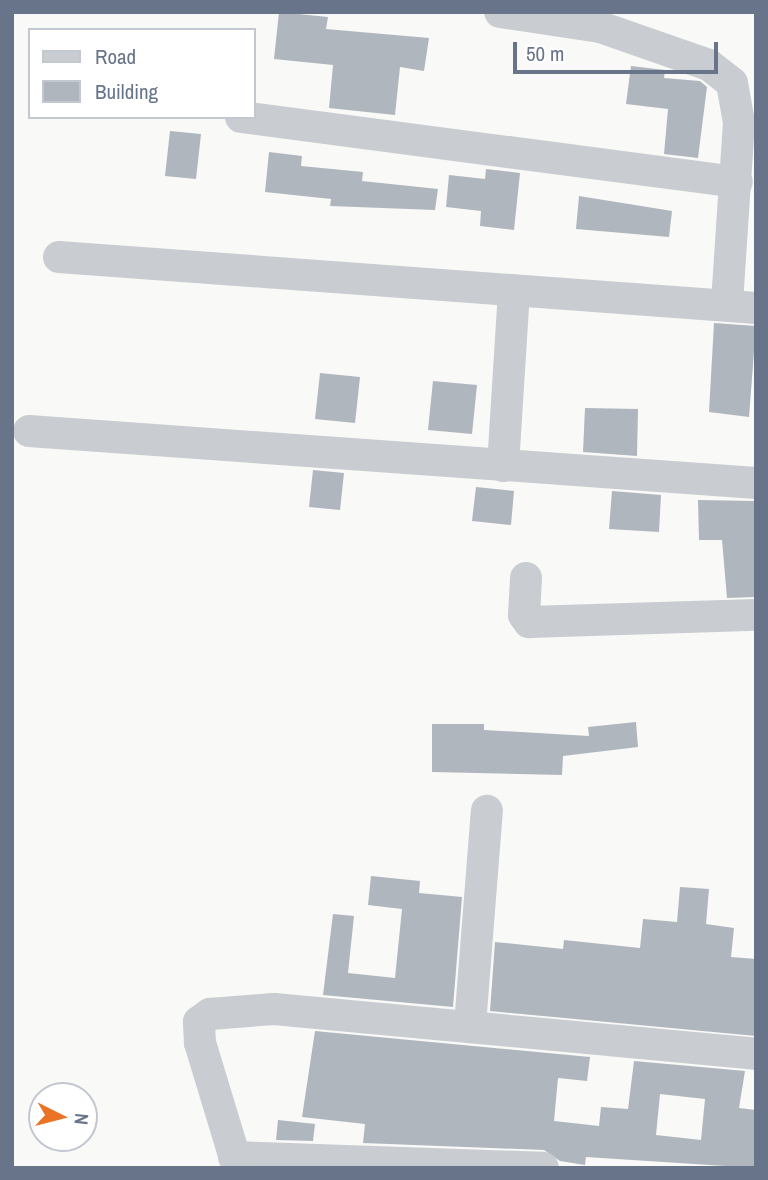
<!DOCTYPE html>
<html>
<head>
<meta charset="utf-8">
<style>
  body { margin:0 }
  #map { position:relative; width:768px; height:1180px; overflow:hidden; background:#f9f9f7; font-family:"Archivo Narrow",sans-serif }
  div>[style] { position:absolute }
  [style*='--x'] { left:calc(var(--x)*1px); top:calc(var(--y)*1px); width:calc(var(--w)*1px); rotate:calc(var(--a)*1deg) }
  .building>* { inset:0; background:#b0b6be }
  .street>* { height:32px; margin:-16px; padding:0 16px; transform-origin:16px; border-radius:16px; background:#c9ccd0 }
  span { translate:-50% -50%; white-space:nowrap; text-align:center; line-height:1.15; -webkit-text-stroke:7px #fff; paint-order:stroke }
  .frame { position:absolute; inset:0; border:14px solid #677489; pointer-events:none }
  .legend { position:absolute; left:28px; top:28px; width:228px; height:91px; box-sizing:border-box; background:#fff; border:2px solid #c2c7d0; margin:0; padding:9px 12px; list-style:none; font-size:21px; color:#677489 }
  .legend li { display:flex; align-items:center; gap:14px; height:35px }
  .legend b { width:35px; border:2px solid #c2c7d0 }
  .north { position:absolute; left:28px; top:1082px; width:70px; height:70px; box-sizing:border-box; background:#fff; border:2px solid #c2c7d0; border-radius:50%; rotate:96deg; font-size:19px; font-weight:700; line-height:28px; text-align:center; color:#677489 }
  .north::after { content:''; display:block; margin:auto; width:24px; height:32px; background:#ea7326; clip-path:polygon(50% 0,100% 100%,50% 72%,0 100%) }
  .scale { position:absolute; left:513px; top:42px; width:205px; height:32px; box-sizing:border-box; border:4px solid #677489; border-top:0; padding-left:9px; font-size:21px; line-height:24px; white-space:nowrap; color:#677489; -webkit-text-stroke:5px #fff; paint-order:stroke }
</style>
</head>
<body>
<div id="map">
  <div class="building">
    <div style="clip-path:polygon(279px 12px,328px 17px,326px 29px,429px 38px,424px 71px,400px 67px,395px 115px,329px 108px,333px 65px,274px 59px)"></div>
    <div style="clip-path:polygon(631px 66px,665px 70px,664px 78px,700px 81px,707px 87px,698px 158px,664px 154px,668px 109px,626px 104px)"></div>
    <div style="clip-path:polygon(170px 131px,201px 134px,196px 179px,165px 176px)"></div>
    <div style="clip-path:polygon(269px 152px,302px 156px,301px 166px,363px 172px,362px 181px,438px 189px,435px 210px,330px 206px,331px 199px,265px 192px)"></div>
    <div style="clip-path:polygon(486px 169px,520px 173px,514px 230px,480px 226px,481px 211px,446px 207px,449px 175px,485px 179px)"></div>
    <div style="clip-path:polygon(579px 196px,672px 211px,669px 237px,576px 229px)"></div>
    <div style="clip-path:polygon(714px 323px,756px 326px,749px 417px,709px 412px)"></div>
    <div style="clip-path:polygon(320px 373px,360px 377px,355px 423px,315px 419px)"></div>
    <div style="clip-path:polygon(433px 381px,477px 385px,472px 434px,428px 430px)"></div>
    <div style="clip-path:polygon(585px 408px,638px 409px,637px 456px,583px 452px)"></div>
    <div style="clip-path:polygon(313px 470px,344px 473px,340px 510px,309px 507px)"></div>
    <div style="clip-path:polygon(476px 487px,514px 491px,511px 525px,472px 521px)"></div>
    <div style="clip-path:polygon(612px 491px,661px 495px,659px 532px,609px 529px)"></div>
    <div style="clip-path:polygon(698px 500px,756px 501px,756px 597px,727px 598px,722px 540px,699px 540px)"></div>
    <div style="clip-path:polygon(636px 722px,638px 747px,563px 756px,562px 775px,432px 772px,432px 724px,484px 724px,484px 730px,589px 736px,588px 727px)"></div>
    <div style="clip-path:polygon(371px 876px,420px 881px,419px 893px,462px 897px,453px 1007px,323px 995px,333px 914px,354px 916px,348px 973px,395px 978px,402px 909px,368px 905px)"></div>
    <div style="clip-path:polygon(680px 887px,709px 889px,706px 924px,734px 928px,731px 957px,756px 959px,756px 1036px,490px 1011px,495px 942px,563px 949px,564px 940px,640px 948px,643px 919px,677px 922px)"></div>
    <div style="clip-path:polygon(evenodd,315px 1031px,590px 1057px,587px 1081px,558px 1078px,554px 1121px,599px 1126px,601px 1107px,628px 1109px,634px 1061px,745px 1071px,739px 1108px,756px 1110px,756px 1168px,586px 1157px,585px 1165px,560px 1161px,544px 1150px,363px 1143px,365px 1124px,302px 1117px,315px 1031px,660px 1094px,705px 1099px,701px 1140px,656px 1135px,660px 1094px)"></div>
    <div style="clip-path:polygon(278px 1120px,315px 1124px,313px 1141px,276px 1140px)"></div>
  </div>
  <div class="street">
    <div style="--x:500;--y:12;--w:101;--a:8.5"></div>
    <div style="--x:600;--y:27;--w:115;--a:19.2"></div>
    <div style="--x:709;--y:65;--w:29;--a:38"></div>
    <div style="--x:732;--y:83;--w:40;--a:80"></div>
    <div style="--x:739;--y:122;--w:183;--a:93.8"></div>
    <div style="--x:241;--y:117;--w:500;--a:7.47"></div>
    <div style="--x:59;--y:257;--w:699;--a:4.18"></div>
    <div style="--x:29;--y:431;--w:729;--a:4.09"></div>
    <div style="--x:503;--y:466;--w:176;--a:-86.4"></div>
    <div style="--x:526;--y:578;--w:37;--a:93"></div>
    <div style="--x:524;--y:615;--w:9;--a:54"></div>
    <div style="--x:529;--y:622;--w:227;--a:-1.8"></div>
    <div style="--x:470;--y:1025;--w:215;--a:-85.5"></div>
    <div style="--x:234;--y:1157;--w:309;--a:2"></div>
    <div style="--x:238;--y:1168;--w:131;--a:-106.9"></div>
    <div style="--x:200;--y:1043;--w:21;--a:-93"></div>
    <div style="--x:199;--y:1022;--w:14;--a:-36"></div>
    <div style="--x:210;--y:1014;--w:64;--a:-4.5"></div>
    <div style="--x:274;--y:1009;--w:484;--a:5.3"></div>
  </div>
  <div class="frame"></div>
  <ul class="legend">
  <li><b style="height:9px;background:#c9ccd0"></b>Road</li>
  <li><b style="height:19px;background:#b0b6be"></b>Building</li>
  </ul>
  <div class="north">N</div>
  <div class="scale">50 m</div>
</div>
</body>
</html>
